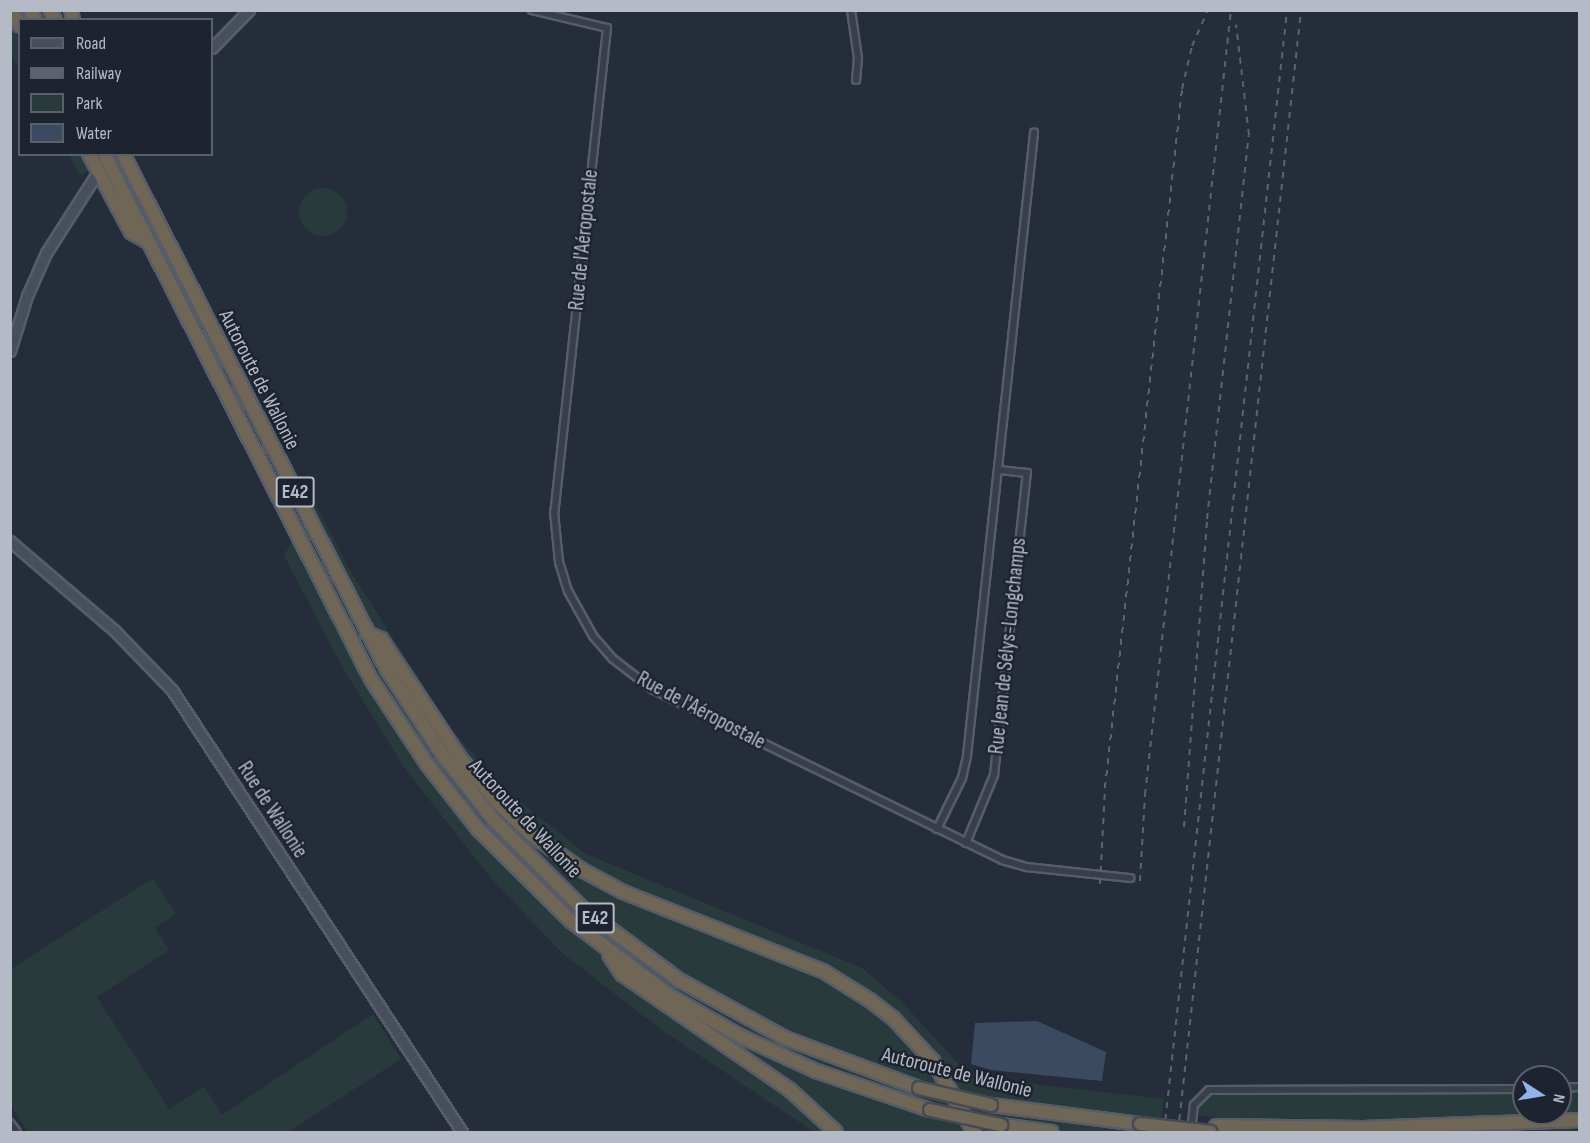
<!DOCTYPE html>
<html>
<head>
<meta charset="utf-8">
<style>
  body { margin:0 }
  #map { position:relative; width:1590px; height:1143px; overflow:hidden; background:#252d3a; font-family:"Sofia Sans Condensed",sans-serif }
  div>[style] { position:absolute }
  [style*='--x'] { left:calc(var(--x)*1px); top:calc(var(--y)*1px); width:calc(var(--w)*1px); rotate:calc(var(--a)*1deg) }
  .green>* { inset:0; background:#283a3c }
  .round { border-radius:50% }
  .water>* { inset:0; background:#3c4a61 }
  .roads { filter:drop-shadow(2px 0 #575d68) drop-shadow(-2px 0 #575d68) drop-shadow(0 2px #575d68) drop-shadow(0 -2px #575d68) }
  .street>* { height:6px; margin:-3px; padding:0 3px; transform-origin:3px; border-radius:3px; background:#393f4a }
  .secondary>* { height:9px; margin:-4.5px; padding:0 4.5px; transform-origin:4.5px; border-radius:4.5px; background:#474f5d }
  .highway>* { height:12px; margin:-6px; padding:0 6px; transform-origin:6px; border-radius:6px; background:#6f6656 }
  .rail>* { height:2px; margin-top:-1px; transform-origin:0; background:repeating-linear-gradient(90deg,#5b6371 0 6px,transparent 0 12px) }
  .bridges { filter:drop-shadow(2px 0 #444a55) drop-shadow(-2px 0 #444a55) drop-shadow(0 2px #444a55) drop-shadow(0 -2px #444a55) }
  .highway-bridge>* { height:12px; margin:-6px; padding:0 6px; transform-origin:6px; border-radius:6px; background:#6f6656 }
  span { translate:-50% -50%; white-space:nowrap; text-align:center; line-height:1.15; -webkit-text-stroke:5px #1e242f; paint-order:stroke }
  .shield-label span { padding:2px 4px; background:#1e242f; border:2px solid; border-radius:4px; -webkit-text-stroke-width:0 }
  .shield-label { font-size:20px; color:#b4bac6; font-weight:700 }
  .street-label { font-size:21px; color:#b4bac6 }
  .frame { position:absolute; inset:0; border:12px solid #b4bac6; pointer-events:none }
  .legend { position:absolute; left:18px; top:18px; width:195px; height:138px; box-sizing:border-box; background:#1e242f; border:2px solid #5a606b; margin:0; padding:8px 10px; list-style:none; font-size:18px; color:#b4bac6 }
  .legend li { display:flex; align-items:center; gap:12px; height:30px }
  .legend b { width:30px; border:2px solid #5a606b }
  .north { position:absolute; left:1512px; top:1065px; width:60px; height:60px; box-sizing:border-box; background:#1e242f; border:2px solid #5a606b; border-radius:50%; rotate:102deg; font-size:16px; font-weight:700; line-height:24px; text-align:center; color:#b4bac6 }
  .north::after { content:''; display:block; margin:auto; width:21px; height:27px; background:#91b2ed; clip-path:polygon(50% 0,100% 100%,50% 72%,0 100%) }
</style>
</head>
<body>
<div id="map">
  <div class="green">
    <div style="clip-path:polygon(10px 23px,19px 39px,19px 69px,11px 54px)"></div>
    <div style="clip-path:polygon(69px 155px,84px 155px,91px 169px,80px 175px)"></div>
    <div class="round" style="left:299px;top:188px;width:48px;height:48px"></div>
    <div style="clip-path:polygon(313px 499px,352px 574px,454px 733px,508px 792px,586px 854px,862px 968px,902px 1002px,962px 1068px,1024px 1083px,1164px 1099px,1159px 1132px,814px 1132px,663px 1031px,562px 953px,490px 877px,406px 770px,345px 672px,284px 556px)"></div>
    <div style="clip-path:polygon(153px 878px,176px 914px,155px 928px,169px 950px,97px 997px,169px 1109px,204px 1086px,222px 1115px,373px 1014px,401px 1059px,288px 1132px,28px 1132px,11px 1106px,11px 969px)"></div>
    <div style="clip-path:polygon(1579px 1089px,1579px 1112px,1564px 1113px,1387px 1120px,1217px 1118px,1194px 1114px,1198px 1103px,1215px 1092px,1524px 1091px,1524px 1113px,1560px 1113px,1560px 1090px)"></div>
    <div style="clip-path:polygon(1579px 1125px,1579px 1132px,1433px 1132px,1473px 1131px)"></div>
  </div>
  <div class="water">
    <div style="clip-path:polygon(1037px 1021px,1106px 1052px,1102px 1081px,991px 1070px,971px 1064px,975px 1023px)"></div>
  </div>
  <div class="roads">
    <div class="street">
      <div style="--x:532;--y:10;--w:77;--a:13.5"></div>
      <div style="--x:607;--y:28;--w:487;--a:96.2"></div>
      <div style="--x:554;--y:512;--w:50;--a:84.3"></div>
      <div style="--x:559;--y:562;--w:30;--a:73"></div>
      <div style="--x:568;--y:591;--w:51;--a:60.9"></div>
      <div style="--x:593;--y:636;--w:30;--a:49"></div>
      <div style="--x:613;--y:659;--w:49;--a:37.6"></div>
      <div style="--x:652;--y:689;--w:390;--a:26"></div>
      <div style="--x:1002;--y:860;--w:26;--a:16"></div>
      <div style="--x:1027;--y:867;--w:104;--a:6.1"></div>
      <div style="--x:851;--y:10;--w:49;--a:81.7"></div>
      <div style="--x:858;--y:58;--w:22;--a:95"></div>
      <div style="--x:937;--y:829;--w:57;--a:-63.9"></div>
      <div style="--x:962;--y:778;--w:23;--a:-77"></div>
      <div style="--x:967;--y:756;--w:627;--a:-83.86"></div>
      <div style="--x:966;--y:843;--w:74;--a:-67.6"></div>
      <div style="--x:994;--y:775;--w:304;--a:-83.8"></div>
      <div style="--x:1027;--y:473;--w:28;--a:-174"></div>
      <div style="--x:1560;--y:1088;--w:20;--a:-3"></div>
      <div style="--x:10;--y:1123;--w:11;--a:52"></div>
      <div style="--x:1191;--y:1132;--w:27;--a:-84"></div>
      <div style="--x:1194;--y:1105;--w:21;--a:-45"></div>
      <div style="--x:1209;--y:1090;--w:315;--a:-0.2"></div>
    </div>
    <div class="secondary">
      <div style="--x:212;--y:48;--w:53;--a:-45.8"></div>
      <div style="--x:10;--y:351;--w:58;--a:-72.8"></div>
      <div style="--x:27;--y:296;--w:47;--a:-66.2"></div>
      <div style="--x:46;--y:253;--w:89;--a:-57.4"></div>
      <div style="--x:10;--y:541;--w:138;--a:40.6"></div>
      <div style="--x:115;--y:631;--w:82;--a:46"></div>
      <div style="--x:172;--y:690;--w:529;--a:56.73"></div>
    </div>
    <div class="highway">
      <div style="--x:11;--y:10;--w:18;--a:61"></div>
      <div style="--x:30;--y:10;--w:11;--a:63"></div>
      <div style="--x:50;--y:10;--w:11;--a:63"></div>
      <div style="--x:71;--y:10;--w:10;--a:79"></div>
      <div style="--x:89;--y:154;--w:89;--a:61.7"></div>
      <div style="--x:131;--y:232;--w:20;--a:30"></div>
      <div style="--x:104;--y:154;--w:589;--a:63.04"></div>
      <div style="--x:371;--y:679;--w:102;--a:56.6"></div>
      <div style="--x:427;--y:764;--w:83;--a:51.9"></div>
      <div style="--x:478;--y:829;--w:131;--a:44.7"></div>
      <div style="--x:571;--y:921;--w:124;--a:37.1"></div>
      <div style="--x:670;--y:996;--w:81;--a:29.7"></div>
      <div style="--x:740;--y:1036;--w:84;--a:24.7"></div>
      <div style="--x:816;--y:1071;--w:120;--a:18.9"></div>
      <div style="--x:123;--y:154;--w:577;--a:62.9"></div>
      <div style="--x:386;--y:668;--w:103;--a:56.9"></div>
      <div style="--x:442;--y:754;--w:85;--a:51.7"></div>
      <div style="--x:495;--y:821;--w:123;--a:45"></div>
      <div style="--x:582;--y:908;--w:121;--a:36.6"></div>
      <div style="--x:679;--y:980;--w:121;--a:28.7"></div>
      <div style="--x:785;--y:1038;--w:143;--a:20.5"></div>
      <div style="--x:367;--y:633;--w:15;--a:23"></div>
      <div style="--x:381;--y:639;--w:143;--a:56.4"></div>
      <div style="--x:460;--y:758;--w:57;--a:49.9"></div>
      <div style="--x:497;--y:802;--w:45;--a:44.1"></div>
      <div style="--x:529;--y:833;--w:65;--a:34.9"></div>
      <div style="--x:582;--y:870;--w:47;--a:28.2"></div>
      <div style="--x:623;--y:892;--w:215;--a:21.6"></div>
      <div style="--x:823;--y:971;--w:57;--a:32"></div>
      <div style="--x:871;--y:1001;--w:28;--a:38"></div>
      <div style="--x:893;--y:1018;--w:59;--a:47.1"></div>
      <div style="--x:933;--y:1061;--w:82;--a:60"></div>
      <div style="--x:609;--y:955;--w:23;--a:56"></div>
      <div style="--x:622;--y:974;--w:204;--a:34.6"></div>
      <div style="--x:790;--y:1090;--w:62;--a:42.4"></div>
      <div style="--x:991;--y:1105;--w:150;--a:7.3"></div>
      <div style="--x:1001;--y:1125;--w:51;--a:7.8"></div>
      <div style="--x:1216;--y:1126;--w:147;--a:0.8"></div>
      <div style="--x:1363;--y:1128;--w:217;--a:-2.1"></div>
    </div>
  </div>
  <div class="rail">
    <div style="--x:1184;--y:827;--w:309;--a:-85.7"></div>
    <div style="--x:1207;--y:519;--w:386;--a:-83.8"></div>
    <div style="--x:1249;--y:135;--w:111;--a:-96.7"></div>
    <div style="--x:1140;--y:881;--w:86;--a:-86.7"></div>
    <div style="--x:1145;--y:795;--w:790;--a:-83.75"></div>
    <div style="--x:1100;--y:884;--w:96;--a:-87"></div>
    <div style="--x:1105;--y:788;--w:703;--a:-83.71"></div>
    <div style="--x:1182;--y:89;--w:44;--a:-76.9"></div>
    <div style="--x:1192;--y:46;--w:39;--a:-66"></div>
    <div style="--x:1164;--y:1132;--w:1129;--a:-83.74"></div>
    <div style="--x:1178;--y:1132;--w:1129;--a:-83.74"></div>
  </div>
  <div class="bridges">
    <div class="highway-bridge">
      <div style="--x:919;--y:1088;--w:74;--a:13.3"></div>
      <div style="--x:930;--y:1110;--w:73;--a:11.9"></div>
      <div style="--x:1140;--y:1124;--w:71;--a:6.4"></div>
    </div>
  </div>
  <div class="shield-label">
    <span style="left:295px;top:492px">E42</span>
    <span style="left:595px;top:918px">E42</span>
  </div>
  <div class="street-label">
    <span style="left:584px;top:240px;rotate:-84deg">Rue de l'Aéropostale</span>
    <span style="left:259px;top:380px;rotate:63deg">Autoroute de Wallonie</span>
    <span style="left:1008px;top:646px;rotate:-84deg">Rue Jean de Sélys-Longchamps</span>
    <span style="left:701px;top:711px;rotate:28deg">Rue de l'Aéropostale</span>
    <span style="left:272px;top:810px;rotate:57deg">Rue de Wallonie</span>
    <span style="left:525px;top:819px;rotate:47deg">Autoroute de Wallonie</span>
    <span style="left:957px;top:1073px;rotate:14deg">Autoroute de Wallonie</span>
  </div>
  <div class="frame"></div>
  <ul class="legend">
  <li><b style="height:8px;background:#474f5d"></b>Road</li>
  <li><b style="height:8px;background:#5b6371"></b>Railway</li>
  <li><b style="height:16px;background:#283a3c"></b>Park</li>
  <li><b style="height:16px;background:#3c4a61"></b>Water</li>
  </ul>
  <div class="north">N</div>
</div>
</body>
</html>
